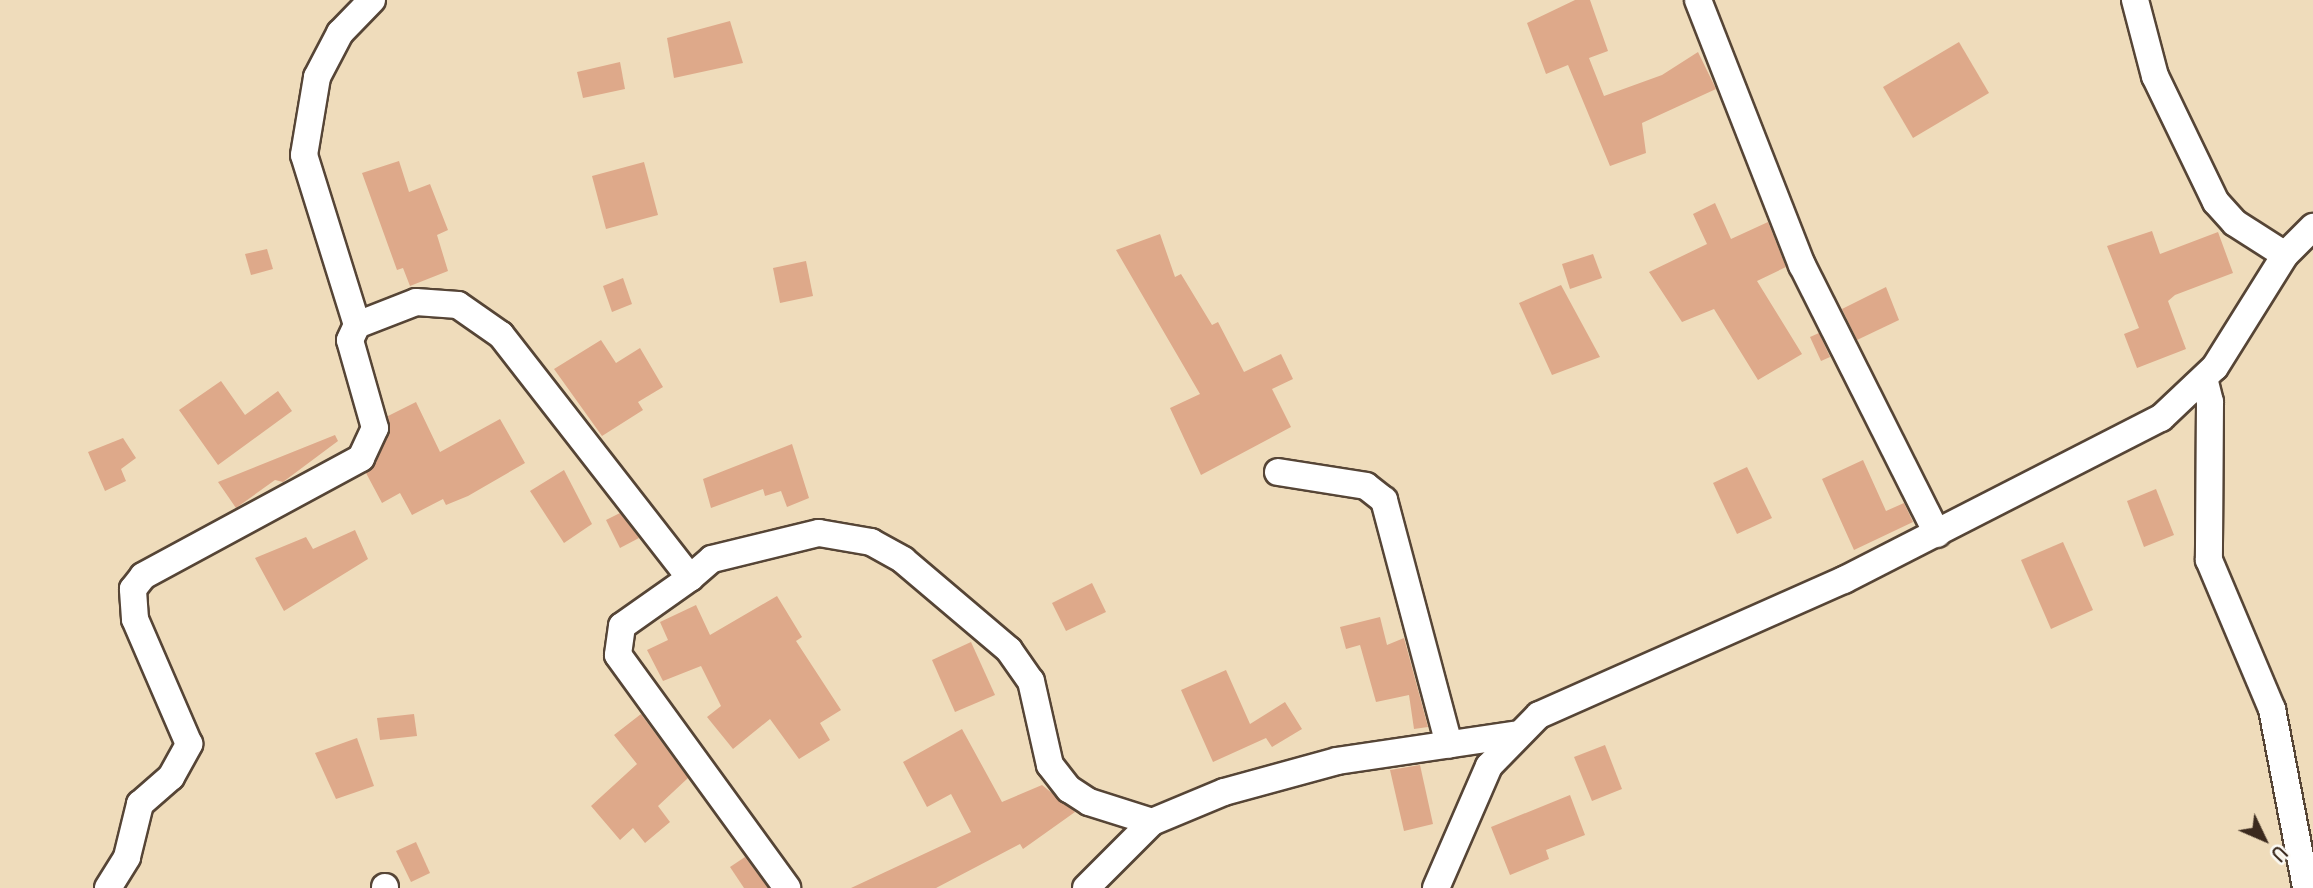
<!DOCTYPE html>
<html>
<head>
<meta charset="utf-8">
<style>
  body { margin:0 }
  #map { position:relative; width:2313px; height:888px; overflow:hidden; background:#efdcbb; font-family:Delius,sans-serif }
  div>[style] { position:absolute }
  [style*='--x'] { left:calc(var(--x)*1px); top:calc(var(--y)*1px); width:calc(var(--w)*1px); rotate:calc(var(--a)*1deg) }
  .building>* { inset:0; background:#dea98a }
  .roads { filter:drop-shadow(2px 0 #564536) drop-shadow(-2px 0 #564536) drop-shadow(0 2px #564536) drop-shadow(0 -2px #564536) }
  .street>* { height:26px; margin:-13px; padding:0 13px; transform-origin:13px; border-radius:13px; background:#fff }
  span { translate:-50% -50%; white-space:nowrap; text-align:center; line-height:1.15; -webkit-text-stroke:5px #fdfcf7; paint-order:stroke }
  .north { position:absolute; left:2229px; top:804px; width:70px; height:70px; -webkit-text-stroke:5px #fdfcf7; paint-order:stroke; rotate:134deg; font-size:19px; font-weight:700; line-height:28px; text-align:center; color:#3b2a1e }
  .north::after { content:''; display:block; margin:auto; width:24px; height:32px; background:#3b2a1e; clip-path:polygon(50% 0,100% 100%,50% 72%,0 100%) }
</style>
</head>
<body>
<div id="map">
  <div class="building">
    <div style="clip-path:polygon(1575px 0,1590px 0,1608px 51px,1589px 58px,1604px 96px,1662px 75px,1698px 52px,1716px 89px,1642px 123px,1646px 153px,1610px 166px,1568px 65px,1546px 74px,1527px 23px)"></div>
    <div style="clip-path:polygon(730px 21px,743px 63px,674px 78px,667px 38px)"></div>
    <div style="clip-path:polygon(1959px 42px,1989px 93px,1913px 138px,1883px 87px)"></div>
    <div style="clip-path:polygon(620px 62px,625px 89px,583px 98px,577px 72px)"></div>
    <div style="clip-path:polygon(399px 161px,409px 192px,430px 184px,448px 230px,437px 235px,448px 271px,410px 286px,403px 268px,397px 270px,362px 173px)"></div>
    <div style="clip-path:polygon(644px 162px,658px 215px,606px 229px,592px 176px)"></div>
    <div style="clip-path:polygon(1715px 203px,1731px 239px,1768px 222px,1786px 267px,1757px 281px,1802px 354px,1758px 380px,1714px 309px,1682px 322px,1649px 272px,1707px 244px,1693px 214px)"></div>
    <div style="clip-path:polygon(2152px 231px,2160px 254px,2218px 232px,2233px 273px,2175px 295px,2168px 301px,2186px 349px,2137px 368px,2124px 334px,2139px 328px,2107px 246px)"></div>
    <div style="clip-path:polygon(1160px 234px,1175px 277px,1181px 274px,1212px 325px,1218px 322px,1244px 372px,1281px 354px,1293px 379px,1272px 389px,1291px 427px,1201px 475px,1170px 408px,1200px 394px,1116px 250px)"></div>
    <div style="clip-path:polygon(267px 249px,273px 269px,251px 275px,245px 254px)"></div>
    <div style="clip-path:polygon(1593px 254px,1602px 278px,1570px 289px,1562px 264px)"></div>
    <div style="clip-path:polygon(806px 261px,813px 296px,780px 303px,773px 268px)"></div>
    <div style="clip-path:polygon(623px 278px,632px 304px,612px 312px,603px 286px)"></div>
    <div style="clip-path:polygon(1561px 285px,1600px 357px,1552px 375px,1519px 303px)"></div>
    <div style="clip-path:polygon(1886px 287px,1899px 320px,1857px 340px,1842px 309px)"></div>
    <div style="clip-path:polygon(1819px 333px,1830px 357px,1821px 361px,1810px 337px)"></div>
    <div style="clip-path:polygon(601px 340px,616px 363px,640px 348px,663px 387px,638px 402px,643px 410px,602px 436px,554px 369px)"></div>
    <div style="clip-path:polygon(221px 381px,245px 415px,278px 391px,292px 411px,218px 465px,179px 410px)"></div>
    <div style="clip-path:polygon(416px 402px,440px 452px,500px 419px,525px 463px,468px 496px,446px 505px,443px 499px,412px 515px,400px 493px,382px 503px,366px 473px,389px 435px,388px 416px)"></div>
    <div style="clip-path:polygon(335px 435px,338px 441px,283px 482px,275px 480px,236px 508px,218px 482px)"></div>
    <div style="clip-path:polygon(123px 438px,136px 458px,121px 469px,126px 481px,105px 491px,88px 452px)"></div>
    <div style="clip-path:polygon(792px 444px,809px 498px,787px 507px,781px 491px,765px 496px,763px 489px,711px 508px,703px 479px)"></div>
    <div style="clip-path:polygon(1863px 460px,1886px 511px,1904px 503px,1913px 522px,1854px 550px,1822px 479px)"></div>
    <div style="clip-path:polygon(1747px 467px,1772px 518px,1737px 534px,1713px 483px)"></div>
    <div style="clip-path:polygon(564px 470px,592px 524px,564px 543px,530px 491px)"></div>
    <div style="clip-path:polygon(2156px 489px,2174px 535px,2144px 547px,2127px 501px)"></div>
    <div style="clip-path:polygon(620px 513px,639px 538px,620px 548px,606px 520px)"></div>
    <div style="clip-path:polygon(355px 530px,368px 559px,284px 611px,255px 558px,306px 537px,313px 549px)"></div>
    <div style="clip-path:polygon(2063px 542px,2093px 610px,2051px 629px,2021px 560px)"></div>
    <div style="clip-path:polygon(1092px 583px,1106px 612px,1066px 631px,1052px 603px)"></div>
    <div style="clip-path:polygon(777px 596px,802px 637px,796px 641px,841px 710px,820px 723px,830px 740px,799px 759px,770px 719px,733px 749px,707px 717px,721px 706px,701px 666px,663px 681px,647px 650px,668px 640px,660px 622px,696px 605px,710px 635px)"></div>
    <div style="clip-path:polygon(1380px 617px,1387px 645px,1404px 638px,1428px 727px,1414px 729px,1409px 695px,1376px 702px,1360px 645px,1346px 649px,1340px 627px)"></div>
    <div style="clip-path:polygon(971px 642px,995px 695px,955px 712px,932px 660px)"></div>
    <div style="clip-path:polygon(1226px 670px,1250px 724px,1285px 702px,1302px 729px,1272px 747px,1266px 738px,1213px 762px,1181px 690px)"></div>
    <div style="clip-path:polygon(414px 714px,417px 736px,380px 740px,377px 718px)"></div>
    <div style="clip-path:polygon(641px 714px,688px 778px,658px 806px,670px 822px,645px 843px,633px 828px,620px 840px,591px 806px,637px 764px,614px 735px)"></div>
    <div style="clip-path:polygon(962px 729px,1002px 802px,1042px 785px,1075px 812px,1023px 849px,1020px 844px,936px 888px,851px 888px,971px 832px,951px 794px,927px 807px,903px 762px)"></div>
    <div style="clip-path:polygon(357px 738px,374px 786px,336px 799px,315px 753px)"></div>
    <div style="clip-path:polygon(1605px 745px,1622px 789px,1592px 801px,1574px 757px)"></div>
    <div style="clip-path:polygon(1420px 765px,1433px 824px,1404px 831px,1390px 770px)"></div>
    <div style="clip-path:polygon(1570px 795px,1585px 835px,1546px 850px,1549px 859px,1510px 875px,1491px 827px)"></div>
    <div style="clip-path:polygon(416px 842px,430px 873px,411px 882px,396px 851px)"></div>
    <div style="clip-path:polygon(745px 857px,768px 888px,744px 888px,730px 867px)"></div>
  </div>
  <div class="roads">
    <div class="street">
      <div style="--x:1698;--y:0;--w:285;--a:68.6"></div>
      <div style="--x:1802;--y:265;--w:301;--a:63.3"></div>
      <div style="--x:2135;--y:0;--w:79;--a:75.3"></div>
      <div style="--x:2155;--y:76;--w:140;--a:64.2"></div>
      <div style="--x:2216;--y:202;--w:28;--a:48"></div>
      <div style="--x:2235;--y:223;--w:59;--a:32.6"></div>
      <div style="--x:357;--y:325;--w:178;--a:-107.3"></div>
      <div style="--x:304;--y:155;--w:79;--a:-80.5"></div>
      <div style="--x:317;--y:77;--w:50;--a:-62.4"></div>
      <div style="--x:340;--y:33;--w:46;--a:-45.9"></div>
      <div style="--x:2204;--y:378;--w:25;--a:76"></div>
      <div style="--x:2210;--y:402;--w:158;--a:90.4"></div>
      <div style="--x:2209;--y:560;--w:162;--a:67.1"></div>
      <div style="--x:2272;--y:709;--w:182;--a:79.2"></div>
      <div style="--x:1278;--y:472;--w:89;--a:9"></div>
      <div style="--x:1366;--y:486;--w:23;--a:38"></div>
      <div style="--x:1384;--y:500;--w:253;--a:75.1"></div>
      <div style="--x:690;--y:578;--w:83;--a:144.8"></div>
      <div style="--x:622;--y:626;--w:29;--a:98"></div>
      <div style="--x:618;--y:655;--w:288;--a:54"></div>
      <div style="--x:385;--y:887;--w:1;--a:90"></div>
      <div style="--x:108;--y:888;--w:36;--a:-58"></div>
      <div style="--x:127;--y:857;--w:55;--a:-76.2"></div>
      <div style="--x:140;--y:804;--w:41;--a:-41.1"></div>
      <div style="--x:171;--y:777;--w:38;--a:-61"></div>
      <div style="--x:189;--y:744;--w:136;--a:-113.4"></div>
      <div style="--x:135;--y:619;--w:30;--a:-94"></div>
      <div style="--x:133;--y:589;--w:16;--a:-52"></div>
      <div style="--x:143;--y:576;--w:248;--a:-28.4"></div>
      <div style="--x:361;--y:458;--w:33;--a:-65"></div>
      <div style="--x:375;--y:428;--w:91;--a:-105.9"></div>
      <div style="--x:350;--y:340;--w:17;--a:-65"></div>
      <div style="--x:357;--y:325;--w:63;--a:-21.3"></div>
      <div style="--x:416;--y:302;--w:42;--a:4.1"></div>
      <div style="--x:458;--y:305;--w:52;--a:34.9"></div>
      <div style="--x:501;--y:335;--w:308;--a:52.1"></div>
      <div style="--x:690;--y:578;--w:29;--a:-41"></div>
      <div style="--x:712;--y:559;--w:110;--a:-13.7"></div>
      <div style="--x:819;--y:533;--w:53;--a:9.8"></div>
      <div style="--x:871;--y:542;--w:37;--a:29"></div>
      <div style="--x:903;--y:560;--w:139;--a:40.3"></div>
      <div style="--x:1009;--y:650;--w:38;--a:55"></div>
      <div style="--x:1031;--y:681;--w:86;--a:77.3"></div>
      <div style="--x:1050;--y:765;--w:31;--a:52"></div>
      <div style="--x:1069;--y:789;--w:24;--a:33"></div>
      <div style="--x:1089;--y:802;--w:66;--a:17.6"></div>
      <div style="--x:1086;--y:888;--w:93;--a:-45"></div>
      <div style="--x:1152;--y:822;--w:78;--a:-22.6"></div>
      <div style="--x:1224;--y:792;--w:117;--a:-15.3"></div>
      <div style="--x:1337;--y:761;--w:179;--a:-8.4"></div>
      <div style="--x:1436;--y:888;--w:133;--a:-66.5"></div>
      <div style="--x:1489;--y:766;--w:71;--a:-45.6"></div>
      <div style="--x:1539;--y:715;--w:334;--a:-23.9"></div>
      <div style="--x:1844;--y:580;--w:356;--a:-27.1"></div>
      <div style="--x:2161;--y:418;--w:74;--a:-43.4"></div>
      <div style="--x:2215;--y:367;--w:132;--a:-58"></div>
      <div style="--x:2285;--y:255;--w:40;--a:-45"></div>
    </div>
  </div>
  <div class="north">U</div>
</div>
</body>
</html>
